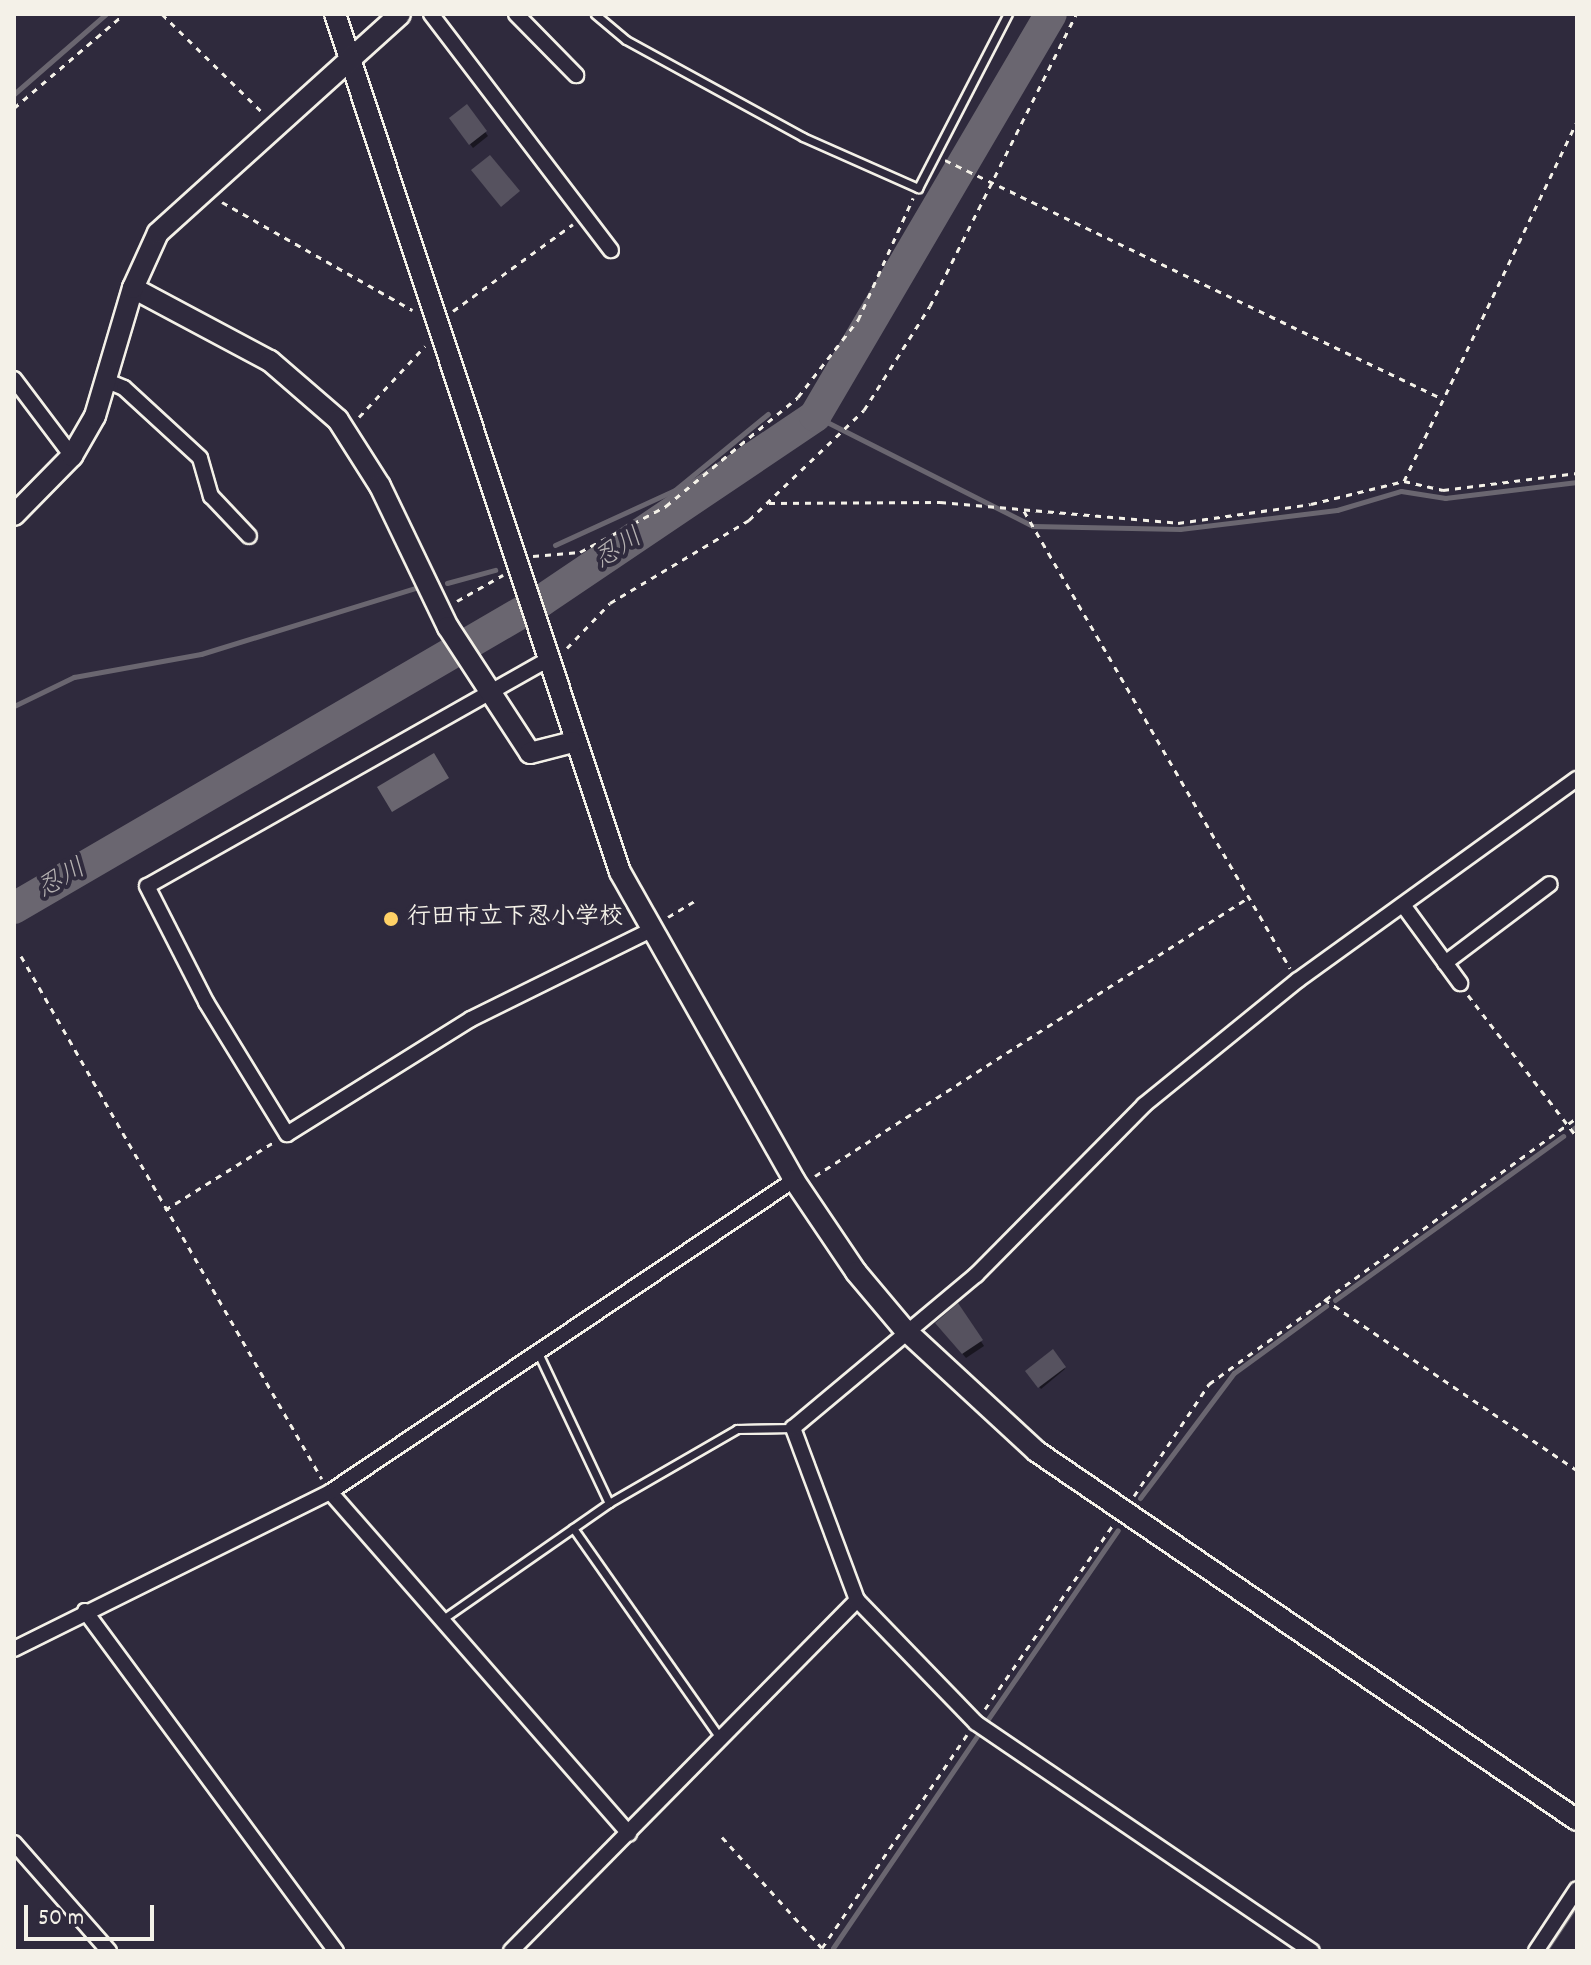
<!DOCTYPE html>
<html>
<head>
<meta charset="utf-8">
<style>
  body { margin:0 }
  #map { position:relative; width:1591px; height:1965px; overflow:hidden; background:#2f2a3d; font-family:Dekko,"Klee One",sans-serif }
  div>[style] { position:absolute }
  [style*='--x'] { left:calc(var(--x)*1px); top:calc(var(--y)*1px); width:calc(var(--w)*1px); rotate:calc(var(--a)*1deg) }
  .water>* { inset:0; background:#6a6670 }
  .shadow>* { inset:0; background:#0007 }
  .stream>* { height:5px; margin:-2.5px; padding:0 2.5px; transform-origin:2.5px; border-radius:2.5px; background:#6a6670 }
  .river>* { height:32px; margin:-16px; padding:0 16px; transform-origin:16px; border-radius:16px; background:#6a6670 }
  .building>* { inset:0; background:#56525f }
  .path>* { height:3px; margin-top:-1.5px; transform-origin:0; background:repeating-linear-gradient(90deg,#f4f1e8 0 6px,transparent 0 12px) }
  .roads { filter:drop-shadow(2px 0 #f4f1e8) drop-shadow(-2px 0 #f4f1e8) drop-shadow(0 2px #f4f1e8) drop-shadow(0 -2px #f4f1e8) }
  .lane>* { height:7px; margin:-3.5px; padding:0 3.5px; transform-origin:3.5px; border-radius:3.5px; background:#2f2a3d }
  .street>* { height:14px; margin:-7px; padding:0 7px; transform-origin:7px; border-radius:7px; background:#2f2a3d }
  .secondary>* { height:20px; margin:-10px; padding:0 10px; transform-origin:10px; border-radius:10px; background:#2f2a3d }
  .dots>* { width:22px; height:22px; translate:-50% -50%; box-sizing:border-box; border:4px solid #2f2a3d; border-radius:50% }
  span { translate:-50% -50%; white-space:nowrap; text-align:center; line-height:1.15; -webkit-text-stroke:8px #2f2a3d; paint-order:stroke }
  .poi-label { font-size:24px; color:#f4f1e8; font-weight:700 }
  .left { translate:0 -50%; text-align:left }
  .water-label { font-size:26px; color:#b6b2b2; font-style:italic }
  .frame { position:absolute; inset:0; border:16px solid #f4f1e8; pointer-events:none }
  .scale { position:absolute; left:24px; top:1905px; width:130px; height:36px; box-sizing:border-box; border:4px solid #f4f1e8; border-top:0; padding-left:10px; font-size:24px; line-height:28px; white-space:nowrap; color:#f4f1e8; -webkit-text-stroke:6px #2f2a3d; paint-order:stroke }
</style>
</head>
<body>
<div id="map">
  <div class="water">
    <div style="clip-path:polygon(434px 753px,449px 778px,392px 812px,377px 787px)"></div>
  </div>
  <div class="shadow">
    <div style="clip-path:polygon(467px 107px,488px 136px,473px 148px,454px 123px)"></div>
    <div style="clip-path:polygon(958px 1306px,984px 1346px,966px 1358px,940px 1327px)"></div>
    <div style="clip-path:polygon(1053px 1352px,1065px 1369px,1041px 1389px,1027px 1372px)"></div>
  </div>
  <div class="stream">
    <div style="--x:14;--y:94;--w:122;--a:-41"></div>
    <div style="--x:815;--y:416;--w:244;--a:26.8"></div>
    <div style="--x:1033;--y:526;--w:147;--a:1.2"></div>
    <div style="--x:1180;--y:529;--w:158;--a:-6.9"></div>
    <div style="--x:1337;--y:510;--w:67;--a:-16.5"></div>
    <div style="--x:1401;--y:491;--w:45;--a:9"></div>
    <div style="--x:1445;--y:498;--w:133;--a:-6.9"></div>
    <div style="--x:555;--y:545;--w:132;--a:-24.6"></div>
    <div style="--x:675;--y:490;--w:120;--a:-39.3"></div>
    <div style="--x:447;--y:583;--w:50;--a:-15.2"></div>
    <div style="--x:14;--y:706;--w:67;--a:-25.8"></div>
    <div style="--x:74;--y:677;--w:129;--a:-10.3"></div>
    <div style="--x:201;--y:654;--w:228;--a:-17.1"></div>
    <div style="--x:1573;--y:1129;--w:5;--a:-37"></div>
    <div style="--x:1335;--y:1300;--w:281;--a:-35.7"></div>
    <div style="--x:1140;--y:1498;--w:156;--a:-53.1"></div>
    <div style="--x:1234;--y:1373;--w:114;--a:-36.1"></div>
    <div style="--x:988;--y:1719;--w:229;--a:-55.5"></div>
    <div style="--x:833;--y:1948;--w:260;--a:-55.8"></div>
    <div style="--x:1545;--y:1951;--w:58;--a:-56.3"></div>
  </div>
  <div class="river">
    <div style="--x:14;--y:908;--w:610;--a:-30.22"></div>
    <div style="--x:541;--y:601;--w:331;--a:-34"></div>
    <div style="--x:815;--y:416;--w:466;--a:-59.6"></div>
  </div>
  <div class="building">
    <div style="clip-path:polygon(467px 104px,487px 131px,469px 145px,449px 118px)"></div>
    <div style="clip-path:polygon(490px 155px,520px 191px,501px 207px,471px 170px)"></div>
    <div style="clip-path:polygon(958px 1303px,983px 1340px,962px 1354px,935px 1323px)"></div>
    <div style="clip-path:polygon(1053px 1349px,1066px 1367px,1038px 1388px,1025px 1371px)"></div>
  </div>
  <div class="path">
    <div style="--x:162;--y:14;--w:140;--a:44.4"></div>
    <div style="--x:14;--y:108;--w:145;--a:-40.5"></div>
    <div style="--x:945;--y:160;--w:552;--a:25.64"></div>
    <div style="--x:222;--y:202;--w:219;--a:29.6"></div>
    <div style="--x:453;--y:311;--w:148;--a:-35.9"></div>
    <div style="--x:359;--y:417;--w:97;--a:-47.1"></div>
    <div style="--x:1404;--y:481;--w:399;--a:-64.3"></div>
    <div style="--x:769;--y:503;--w:171;--a:-0.3"></div>
    <div style="--x:940;--y:502;--w:239;--a:5"></div>
    <div style="--x:1178;--y:523;--w:134;--a:-8.1"></div>
    <div style="--x:1311;--y:504;--w:96;--a:-13.9"></div>
    <div style="--x:1404;--y:481;--w:40;--a:13"></div>
    <div style="--x:1443;--y:490;--w:135;--a:-7.2"></div>
    <div style="--x:1024;--y:511;--w:529;--a:59.8"></div>
    <div style="--x:533;--y:556;--w:47;--a:-4.9"></div>
    <div style="--x:580;--y:552;--w:98;--a:-28.1"></div>
    <div style="--x:666;--y:506;--w:171;--a:-39.5"></div>
    <div style="--x:798;--y:397;--w:98;--a:-52.1"></div>
    <div style="--x:858;--y:320;--w:134;--a:-65.7"></div>
    <div style="--x:457;--y:601;--w:53;--a:-29.5"></div>
    <div style="--x:567;--y:648;--w:62;--a:-46.3"></div>
    <div style="--x:610;--y:603;--w:162;--a:-30.8"></div>
    <div style="--x:749;--y:520;--w:159;--a:-43.7"></div>
    <div style="--x:864;--y:410;--w:123;--a:-57.6"></div>
    <div style="--x:930;--y:306;--w:326;--a:-63.4"></div>
    <div style="--x:668;--y:917;--w:33;--a:-31"></div>
    <div style="--x:21;--y:956;--w:603;--a:60.08"></div>
    <div style="--x:1468;--y:995;--w:179;--a:52.5"></div>
    <div style="--x:815;--y:1176;--w:512;--a:-32.73"></div>
    <div style="--x:165;--y:1210;--w:128;--a:-32"></div>
    <div style="--x:1324;--y:1299;--w:305;--a:34.1"></div>
    <div style="--x:1134;--y:1496;--w:135;--a:-56.2"></div>
    <div style="--x:1209;--y:1384;--w:454;--a:-35.9"></div>
    <div style="--x:985;--y:1709;--w:224;--a:-55.2"></div>
    <div style="--x:722;--y:1837;--w:149;--a:48"></div>
    <div style="--x:822;--y:1948;--w:258;--a:-55.8"></div>
  </div>
  <div class="roads">
    <div class="lane">
      <div style="--x:595;--y:14;--w:40;--a:40"></div>
      <div style="--x:626;--y:40;--w:202;--a:28.7"></div>
      <div style="--x:803;--y:137;--w:126;--a:23.9"></div>
      <div style="--x:918;--y:188;--w:196;--a:-62.7"></div>
      <div style="--x:538;--y:1353;--w:166;--a:64.7"></div>
      <div style="--x:573;--y:1528;--w:256;--a:55"></div>
      <div style="--x:440;--y:1621;--w:206;--a:-34.9"></div>
      <div style="--x:609;--y:1503;--w:148;--a:-30"></div>
      <div style="--x:737;--y:1429;--w:56;--a:-1"></div>
    </div>
    <div class="street">
      <div style="--x:431;--y:14;--w:297;--a:52.7"></div>
      <div style="--x:516;--y:14;--w:86;--a:45.5"></div>
      <div style="--x:14;--y:379;--w:96;--a:53"></div>
      <div style="--x:107;--y:381;--w:18;--a:22"></div>
      <div style="--x:124;--y:388;--w:103;--a:42.6"></div>
      <div style="--x:200;--y:458;--w:40;--a:74"></div>
      <div style="--x:211;--y:496;--w:55;--a:46.5"></div>
      <div style="--x:547;--y:660;--w:459;--a:150.5"></div>
      <div style="--x:147;--y:886;--w:130;--a:63"></div>
      <div style="--x:206;--y:1002;--w:155;--a:58.5"></div>
      <div style="--x:287;--y:1134;--w:217;--a:-32"></div>
      <div style="--x:471;--y:1019;--w:199;--a:-26.3"></div>
      <div style="--x:1403;--y:905;--w:97;--a:53.8"></div>
      <div style="--x:1445;--y:963;--w:131;--a:-37"></div>
      <div style="--x:330;--y:1492;--w:454;--a:48.8"></div>
      <div style="--x:857;--y:1600;--w:171;--a:45.9"></div>
      <div style="--x:976;--y:1723;--w:406;--a:34.2"></div>
      <div style="--x:85;--y:1611;--w:423;--a:53.6"></div>
      <div style="--x:14;--y:1649;--w:353;--a:-26.4"></div>
      <div style="--x:330;--y:1492;--w:559;--a:-33.92"></div>
      <div style="--x:14;--y:1843;--w:144;--a:48.7"></div>
      <div style="--x:511;--y:1951;--w:493;--a:-45.4"></div>
      <div style="--x:857;--y:1600;--w:184;--a:-110.4"></div>
      <div style="--x:793;--y:1428;--w:239;--a:-39.9"></div>
      <div style="--x:976;--y:1275;--w:239;--a:-45.3"></div>
      <div style="--x:1144;--y:1105;--w:198;--a:-39.1"></div>
      <div style="--x:1298;--y:980;--w:344;--a:-35.8"></div>
      <div style="--x:1536;--y:1951;--w:74;--a:-56.5"></div>
    </div>
    <div class="secondary">
      <div style="--x:335;--y:14;--w:904;--a:71.63"></div>
      <div style="--x:620;--y:872;--w:354;--a:60.5"></div>
      <div style="--x:794;--y:1180;--w:111;--a:56"></div>
      <div style="--x:856;--y:1272;--w:75;--a:49.9"></div>
      <div style="--x:904;--y:1329;--w:180;--a:42.7"></div>
      <div style="--x:1036;--y:1451;--w:655;--a:34.3"></div>
      <div style="--x:133;--y:288;--w:155;--a:28.1"></div>
      <div style="--x:270;--y:361;--w:90;--a:40.9"></div>
      <div style="--x:338;--y:420;--w:78;--a:57.5"></div>
      <div style="--x:380;--y:486;--w:157;--a:64.3"></div>
      <div style="--x:448;--y:627;--w:150;--a:56.9"></div>
      <div style="--x:530;--y:753;--w:44;--a:-14.3"></div>
      <div style="--x:14;--y:515;--w:83;--a:-45.5"></div>
      <div style="--x:72;--y:456;--w:46;--a:-60.1"></div>
      <div style="--x:95;--y:416;--w:134;--a:-73.5"></div>
      <div style="--x:133;--y:288;--w:60;--a:-65.6"></div>
      <div style="--x:158;--y:233;--w:326;--a:-42.1"></div>
    </div>
  </div>
  <div class="dots">
    <div style="left:391px;top:919px;background:#ffd166"></div>
  </div>
  <div class="poi-label">
    <span class="left" style="left:407px;top:919px">行田市立下忍小学校</span>
  </div>
  <div class="water-label">
    <span style="left:619px;top:550px;rotate:-33deg">忍川</span>
    <span style="left:62px;top:880px;rotate:-30deg">忍川</span>
  </div>
  <div class="frame"></div>
  <div class="scale">50 m</div>
</div>
</body>
</html>
